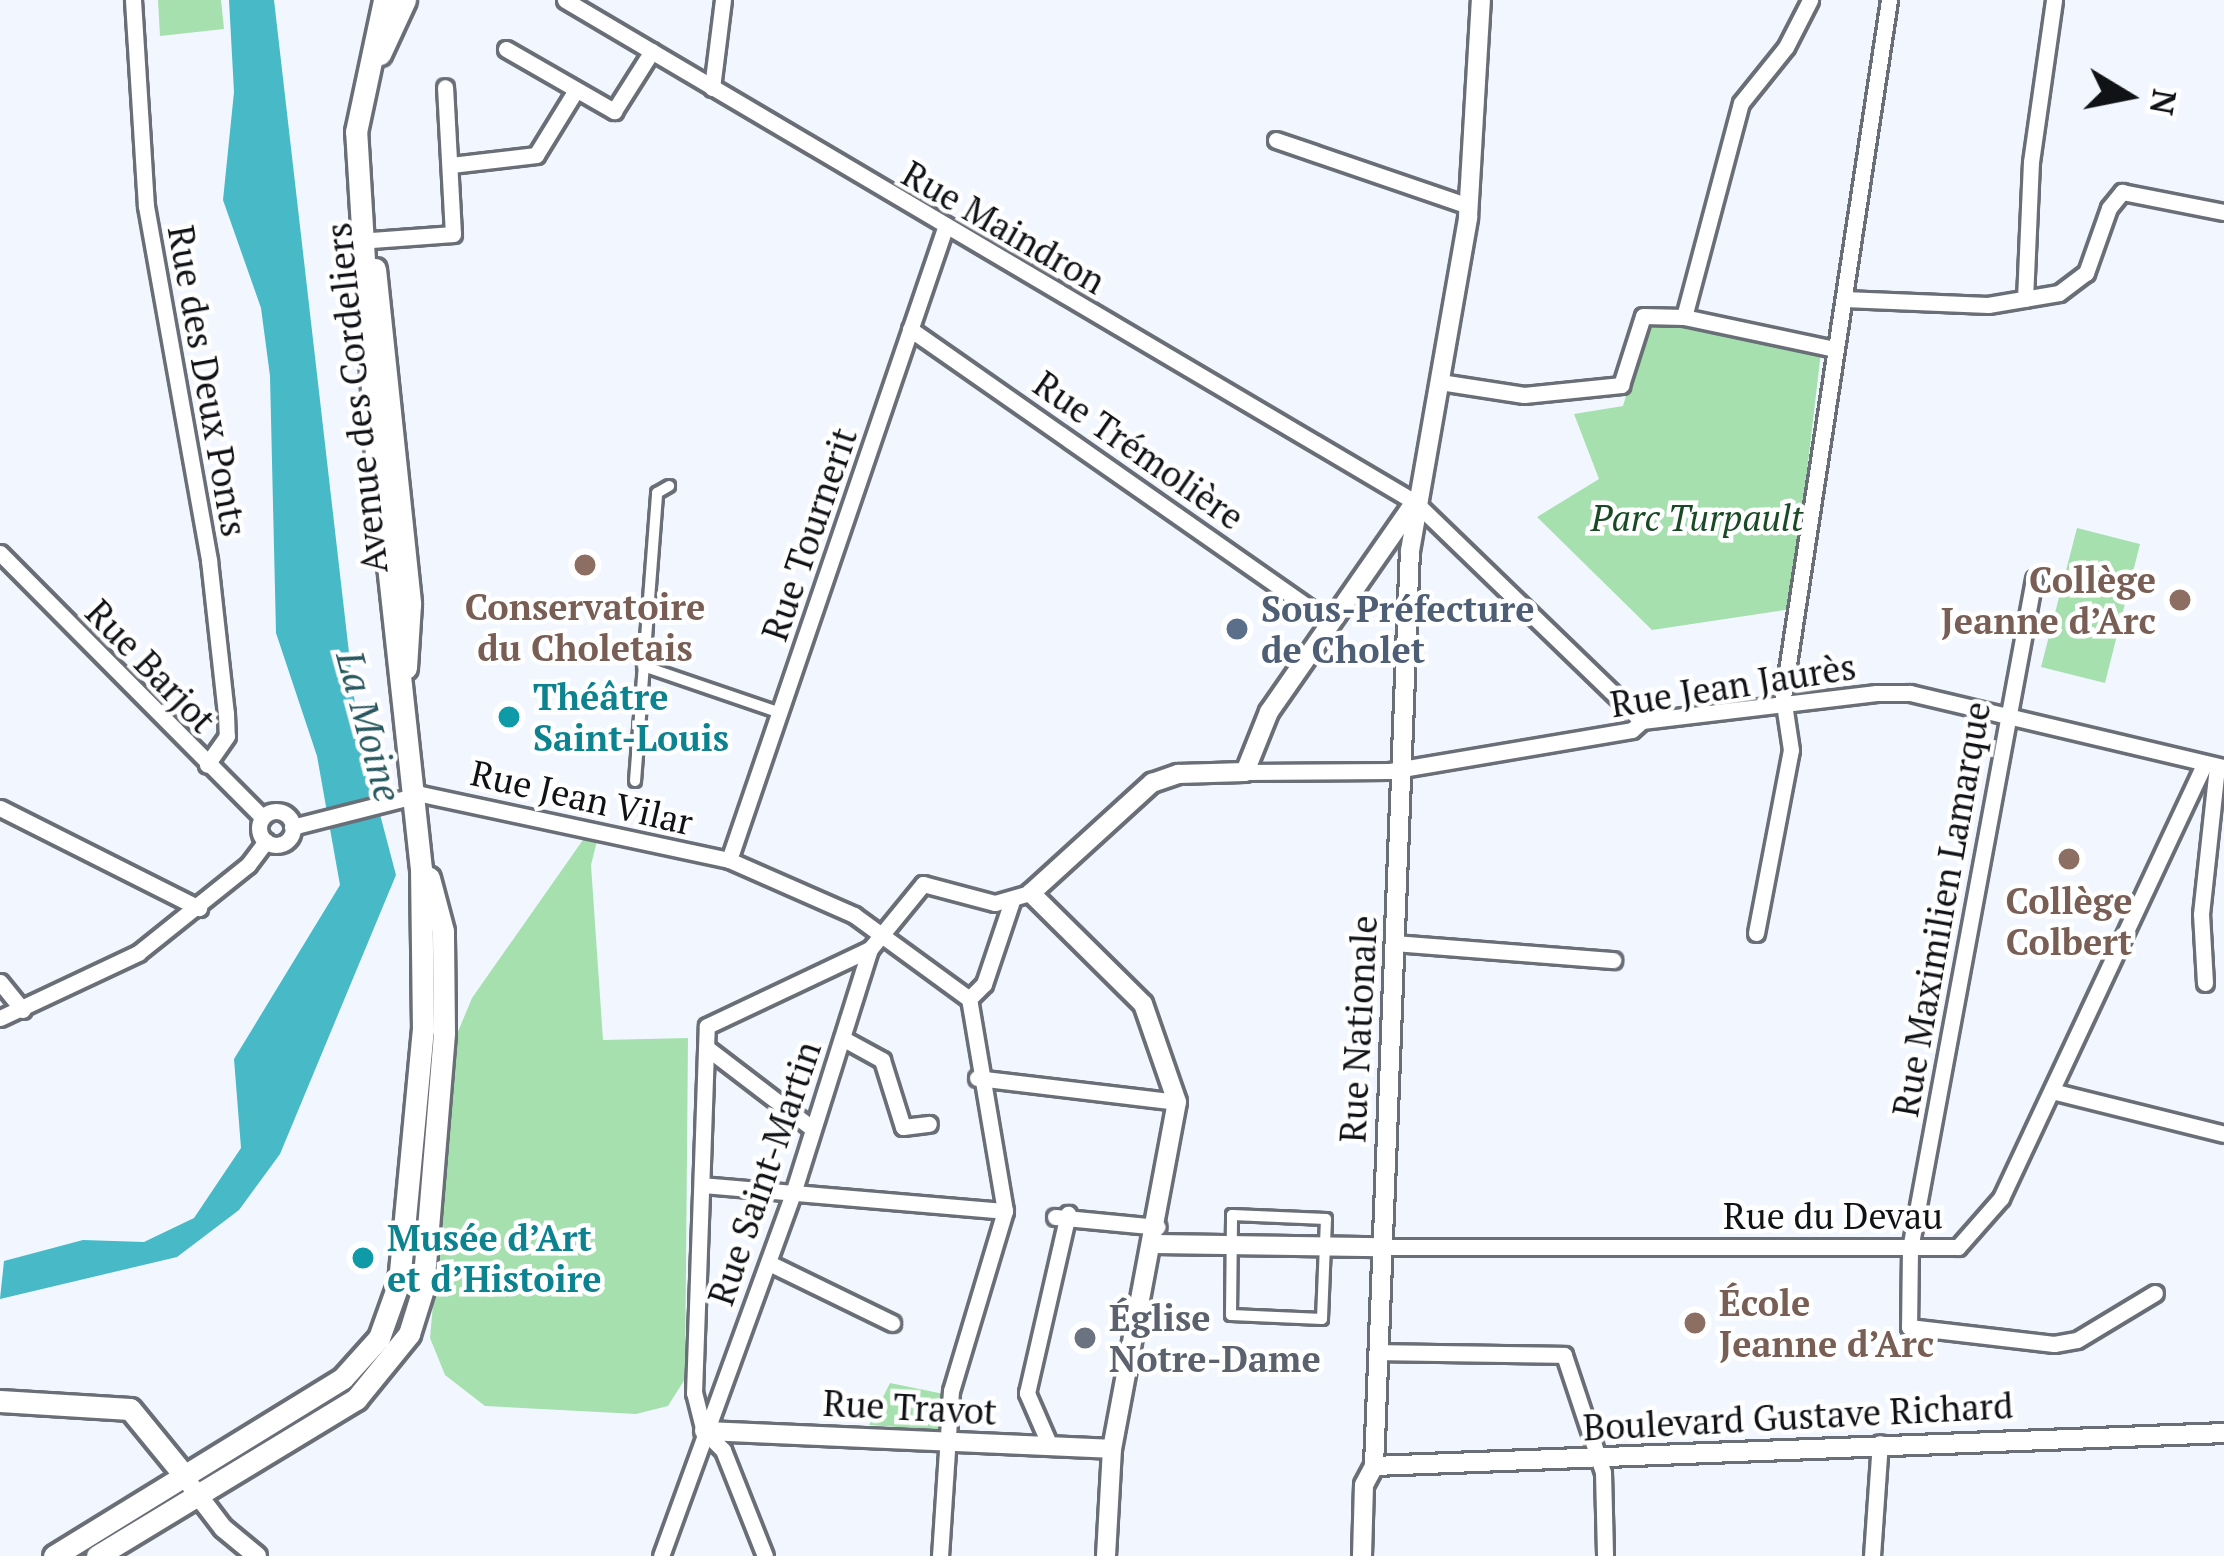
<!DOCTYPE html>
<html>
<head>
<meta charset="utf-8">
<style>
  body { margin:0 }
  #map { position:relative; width:2224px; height:1556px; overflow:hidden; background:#f2f7ff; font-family:"PT Serif",serif }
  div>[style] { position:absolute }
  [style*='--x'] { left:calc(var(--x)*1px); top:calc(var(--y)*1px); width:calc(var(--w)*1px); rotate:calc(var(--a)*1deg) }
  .green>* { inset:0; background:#a6e0af }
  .water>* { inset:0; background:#47b9c7 }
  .roads { filter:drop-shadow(3px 0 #696e77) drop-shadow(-3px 0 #696e77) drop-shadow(0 3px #696e77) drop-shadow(0 -3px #696e77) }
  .pedestrian>* { height:10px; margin:-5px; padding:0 5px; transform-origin:5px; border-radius:5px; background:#fff }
  .minor>* { height:15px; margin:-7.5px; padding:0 7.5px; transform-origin:7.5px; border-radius:7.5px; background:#fff }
  .minor>.ring { margin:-7.5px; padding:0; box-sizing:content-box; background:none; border:15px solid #fff; border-radius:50% }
  .tertiary>* { height:18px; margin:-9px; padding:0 9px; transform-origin:9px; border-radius:9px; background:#fff }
  .secondary>* { height:21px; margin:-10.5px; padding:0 10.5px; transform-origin:10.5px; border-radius:10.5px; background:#fff }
  .dots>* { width:33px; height:33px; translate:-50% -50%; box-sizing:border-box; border:6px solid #fff; border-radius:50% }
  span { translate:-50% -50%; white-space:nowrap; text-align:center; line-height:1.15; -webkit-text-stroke:9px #fff; paint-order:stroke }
  .street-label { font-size:36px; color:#101216 }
  .park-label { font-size:36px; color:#1a4925; font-style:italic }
  .education-label { font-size:36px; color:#785e54; font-weight:700 }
  .right { translate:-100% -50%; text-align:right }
  .left { translate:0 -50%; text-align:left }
  .service-label { font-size:36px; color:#4e5e75; font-weight:700 }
  .culture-label { font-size:36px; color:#0d838f; font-weight:700 }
  .worship-label { font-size:36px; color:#5b616d; font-weight:700 }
  .water-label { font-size:39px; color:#28585f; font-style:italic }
  .north { position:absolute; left:2068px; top:36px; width:120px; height:120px; -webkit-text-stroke:9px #fff; paint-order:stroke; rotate:100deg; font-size:33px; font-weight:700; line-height:48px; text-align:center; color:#101216 }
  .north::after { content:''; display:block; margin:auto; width:42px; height:54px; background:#101216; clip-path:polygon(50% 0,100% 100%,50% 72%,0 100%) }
</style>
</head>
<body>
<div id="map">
  <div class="green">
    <div style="clip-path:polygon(158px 0,221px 0,224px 29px,160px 36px)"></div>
    <div style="clip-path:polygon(1684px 321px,1821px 352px,1791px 609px,1652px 630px,1537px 517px,1599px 479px,1574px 414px,1623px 406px,1647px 325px)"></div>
    <div style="clip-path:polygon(2077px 528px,2140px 544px,2105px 683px,2041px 667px)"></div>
    <div style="clip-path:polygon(585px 837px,598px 837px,591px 865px,603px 1040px,688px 1038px,685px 1379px,668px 1406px,636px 1414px,485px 1406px,445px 1375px,430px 1338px,457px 1034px,472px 998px)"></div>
    <div style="clip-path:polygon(890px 1383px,944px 1394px,940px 1430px,869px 1425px)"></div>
  </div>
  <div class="water">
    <div style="clip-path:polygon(229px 0,274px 0,358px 731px,396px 875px,280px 1154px,239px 1210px,177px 1257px,0 1299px,4px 1261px,83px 1240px,144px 1242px,194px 1218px,241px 1148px,234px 1059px,340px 885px,317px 756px,276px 633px,270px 376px,261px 308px,223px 200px,234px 92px)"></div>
  </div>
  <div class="roads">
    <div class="pedestrian">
      <div style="--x:643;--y:666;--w:145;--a:18.9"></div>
      <div style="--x:635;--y:781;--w:289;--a:-85.6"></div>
      <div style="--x:657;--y:493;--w:14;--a:-30"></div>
      <div style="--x:1232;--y:1215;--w:94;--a:2.4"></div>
      <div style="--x:1326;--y:1219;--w:100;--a:92.3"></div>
      <div style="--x:1322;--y:1319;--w:91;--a:-177.5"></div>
      <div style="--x:1231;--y:1315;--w:100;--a:-89.4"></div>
    </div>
    <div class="minor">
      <div style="--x:133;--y:0;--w:206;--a:86.4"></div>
      <div style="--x:146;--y:206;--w:360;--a:79.9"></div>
      <div style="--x:209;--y:560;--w:154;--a:83.7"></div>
      <div style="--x:226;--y:713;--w:23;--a:88"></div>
      <div style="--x:227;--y:736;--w:35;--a:125"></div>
      <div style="--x:565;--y:0;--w:987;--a:30.57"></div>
      <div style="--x:1415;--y:502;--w:315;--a:44"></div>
      <div style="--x:506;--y:49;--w:125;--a:29.9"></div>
      <div style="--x:614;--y:111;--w:71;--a:-57.7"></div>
      <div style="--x:712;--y:88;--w:89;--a:-82.9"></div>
      <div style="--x:1276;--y:140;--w:204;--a:18.9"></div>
      <div style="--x:451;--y:165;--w:86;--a:-6.7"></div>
      <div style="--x:536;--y:155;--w:76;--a:-58.4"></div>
      <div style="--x:372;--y:240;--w:81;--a:-4.2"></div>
      <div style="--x:453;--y:234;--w:147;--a:-93.1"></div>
      <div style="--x:1844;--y:299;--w:144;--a:2.4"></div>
      <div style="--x:1988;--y:305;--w:72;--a:-9.6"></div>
      <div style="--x:2059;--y:293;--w:34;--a:-37"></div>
      <div style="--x:2086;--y:273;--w:69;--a:-70.5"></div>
      <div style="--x:2109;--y:208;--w:21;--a:-51"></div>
      <div style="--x:2122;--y:192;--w:104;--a:11.1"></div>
      <div style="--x:2025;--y:299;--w:137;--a:-87.5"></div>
      <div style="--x:2031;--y:162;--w:164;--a:-81.9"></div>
      <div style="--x:1684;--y:317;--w:221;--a:-75.1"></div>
      <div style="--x:1741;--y:103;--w:72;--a:-51.2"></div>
      <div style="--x:1786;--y:47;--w:53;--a:-62.9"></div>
      <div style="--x:910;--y:329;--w:513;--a:34.93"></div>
      <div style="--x:1440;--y:382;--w:85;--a:8.8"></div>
      <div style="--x:1524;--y:395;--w:98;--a:-5.9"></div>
      <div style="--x:1621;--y:385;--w:72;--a:-72.3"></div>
      <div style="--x:1643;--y:316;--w:41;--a:1.4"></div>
      <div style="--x:1684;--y:317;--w:154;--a:12"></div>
      <div style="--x:0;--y:553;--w:372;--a:45.2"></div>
      <div style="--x:2034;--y:579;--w:681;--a:100.49"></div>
      <div style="--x:1910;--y:1249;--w:78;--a:90.7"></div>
      <div style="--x:1909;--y:1327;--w:146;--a:6.7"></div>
      <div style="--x:2054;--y:1344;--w:23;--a:-10"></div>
      <div style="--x:2077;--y:1340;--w:91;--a:-31.1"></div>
      <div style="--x:1245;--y:772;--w:145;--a:-0.4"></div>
      <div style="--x:1390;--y:771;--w:245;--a:-9.6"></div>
      <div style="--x:1632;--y:730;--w:13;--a:-42"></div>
      <div style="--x:1642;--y:721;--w:236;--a:-6.8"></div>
      <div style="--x:1876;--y:693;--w:34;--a:0"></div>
      <div style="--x:1910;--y:693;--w:323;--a:13.3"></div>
      <div style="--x:0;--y:808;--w:223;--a:26.7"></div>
      <div class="ring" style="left:259px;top:811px;width:19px;height:19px"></div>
      <div style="--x:292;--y:827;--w:133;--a:-14.3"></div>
      <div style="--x:421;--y:794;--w:315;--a:12.1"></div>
      <div style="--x:729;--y:860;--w:137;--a:23.7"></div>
      <div style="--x:854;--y:915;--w:142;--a:36.1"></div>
      <div style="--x:729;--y:860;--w:668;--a:-71.13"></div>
      <div style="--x:1756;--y:933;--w:186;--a:-79.2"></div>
      <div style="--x:1791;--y:750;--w:54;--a:-98.6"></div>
      <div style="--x:1783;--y:697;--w:705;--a:-81.35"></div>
      <div style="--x:1395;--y:943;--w:219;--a:4.5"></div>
      <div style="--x:0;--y:982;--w:36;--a:51"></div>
      <div style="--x:2205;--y:983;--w:69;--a:-93.3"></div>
      <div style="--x:2201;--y:914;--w:148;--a:-83.8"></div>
      <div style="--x:969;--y:999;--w:21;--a:-45"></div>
      <div style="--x:984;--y:984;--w:88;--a:-71.4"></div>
      <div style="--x:0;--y:1018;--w:153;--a:-25.2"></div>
      <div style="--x:138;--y:953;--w:141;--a:-38.7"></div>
      <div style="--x:248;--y:865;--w:30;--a:-53"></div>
      <div style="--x:842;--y:1038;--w:46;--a:28.8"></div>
      <div style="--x:882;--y:1060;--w:70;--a:72.6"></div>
      <div style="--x:903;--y:1127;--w:26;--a:-7"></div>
      <div style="--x:707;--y:1048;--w:133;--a:37.4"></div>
      <div style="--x:977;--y:1078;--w:201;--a:6.8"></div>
      <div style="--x:2052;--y:1091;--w:177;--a:14"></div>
      <div style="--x:702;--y:1185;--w:304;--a:4.9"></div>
      <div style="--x:1055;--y:1217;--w:103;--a:5.5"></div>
      <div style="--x:1382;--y:1247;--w:576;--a:0"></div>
      <div style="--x:1958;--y:1247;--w:65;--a:-48.7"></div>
      <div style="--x:2001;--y:1198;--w:477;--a:-64.9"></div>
      <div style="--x:769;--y:1263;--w:137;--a:26"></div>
      <div style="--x:1379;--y:1352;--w:185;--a:0.9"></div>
      <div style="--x:1564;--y:1355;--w:123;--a:71.6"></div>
      <div style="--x:1603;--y:1472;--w:84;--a:88.6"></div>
      <div style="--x:703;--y:1428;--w:36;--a:-104"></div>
      <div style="--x:694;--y:1393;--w:367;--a:-88"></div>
      <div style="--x:707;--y:1026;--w:180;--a:-25.3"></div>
      <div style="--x:704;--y:1431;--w:27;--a:45"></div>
      <div style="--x:723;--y:1450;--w:114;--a:68.4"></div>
      <div style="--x:1050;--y:1446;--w:58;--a:-113.5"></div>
      <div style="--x:1027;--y:1393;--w:184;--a:-77.1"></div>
      <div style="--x:661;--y:1556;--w:389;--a:-70"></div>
      <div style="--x:794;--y:1190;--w:253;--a:-72.5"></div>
      <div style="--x:870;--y:949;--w:84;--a:-50.8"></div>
      <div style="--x:923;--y:884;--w:74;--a:14.8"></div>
      <div style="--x:995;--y:903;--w:37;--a:-16"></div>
      <div style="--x:940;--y:1556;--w:165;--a:-86.2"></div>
      <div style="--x:951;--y:1391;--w:188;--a:-73.3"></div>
      <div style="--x:1005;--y:1211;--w:215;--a:-99.6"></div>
      <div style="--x:1872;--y:1556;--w:113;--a:-86"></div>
    </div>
    <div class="tertiary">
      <div style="--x:1155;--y:1244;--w:227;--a:0.8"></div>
      <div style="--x:704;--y:1431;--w:408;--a:2.5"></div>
      <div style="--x:1374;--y:1466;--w:851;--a:-2.22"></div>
      <div style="--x:191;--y:1486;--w:53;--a:52.7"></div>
      <div style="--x:223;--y:1528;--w:44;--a:39.5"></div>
      <div style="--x:1106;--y:1556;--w:107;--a:-86.8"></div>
      <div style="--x:1112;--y:1449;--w:353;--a:-79.4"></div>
      <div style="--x:1177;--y:1102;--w:104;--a:-109.1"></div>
      <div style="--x:1143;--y:1004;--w:158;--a:-135.3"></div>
      <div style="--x:1031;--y:893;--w:164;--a:-42.3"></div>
      <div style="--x:1152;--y:783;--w:28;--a:-19"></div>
      <div style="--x:1178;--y:774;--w:67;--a:-1.7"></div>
      <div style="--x:1245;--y:772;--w:65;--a:-68.2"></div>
      <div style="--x:1269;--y:712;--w:251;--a:-55.2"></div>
      <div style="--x:1362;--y:1556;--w:71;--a:-88.4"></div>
      <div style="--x:1364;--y:1485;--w:21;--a:-62"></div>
      <div style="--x:1374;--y:1466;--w:916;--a:-87.75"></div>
      <div style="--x:1410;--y:551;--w:339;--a:-80.1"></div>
      <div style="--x:1468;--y:217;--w:217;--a:-86.6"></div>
    </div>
    <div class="secondary">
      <div style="--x:380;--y:54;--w:60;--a:-65.2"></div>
      <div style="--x:375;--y:269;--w:337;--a:84"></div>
      <div style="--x:410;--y:604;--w:64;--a:93.6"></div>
      <div style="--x:0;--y:1401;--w:130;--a:3.5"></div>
      <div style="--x:130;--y:1409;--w:85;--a:50.7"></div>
      <div style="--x:54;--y:1556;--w:339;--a:-31.6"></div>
      <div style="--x:343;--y:1378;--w:54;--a:-48"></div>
      <div style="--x:379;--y:1338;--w:59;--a:-70.3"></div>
      <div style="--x:399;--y:1282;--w:253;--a:-84.6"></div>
      <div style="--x:423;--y:1030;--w:161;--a:-90.7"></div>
      <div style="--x:421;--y:869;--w:415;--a:-96.2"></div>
      <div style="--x:376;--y:456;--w:325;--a:-93.5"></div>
      <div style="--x:356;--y:132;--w:135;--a:-78"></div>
      <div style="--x:97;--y:1556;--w:303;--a:-31.2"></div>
      <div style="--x:356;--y:1399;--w:84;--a:-50.8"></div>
      <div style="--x:409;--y:1334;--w:47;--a:-72.7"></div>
      <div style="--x:423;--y:1289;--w:258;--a:-85.3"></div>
      <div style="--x:444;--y:1032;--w:101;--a:-90.6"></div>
      <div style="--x:443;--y:931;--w:55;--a:-104.8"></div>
    </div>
  </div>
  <div class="dots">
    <div style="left:585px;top:565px;background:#8d6e63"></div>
    <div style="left:2180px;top:600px;background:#8d6e63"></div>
    <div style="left:1237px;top:629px;background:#5c6f8a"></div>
    <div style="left:509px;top:717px;background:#0f9aa8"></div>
    <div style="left:2069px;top:859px;background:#8d6e63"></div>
    <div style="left:363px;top:1258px;background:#0f9aa8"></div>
    <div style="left:1695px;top:1323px;background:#8d6e63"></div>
    <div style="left:1085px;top:1338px;background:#6b7280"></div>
  </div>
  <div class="street-label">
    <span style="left:1004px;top:227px;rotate:30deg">Rue Maindron</span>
    <span style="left:208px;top:381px;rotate:80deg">Rue des Deux Ponts</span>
    <span style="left:356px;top:398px;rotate:-96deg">Avenue des Cordeliers</span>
    <span style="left:1139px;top:450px;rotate:35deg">Rue Trémolière</span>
    <span style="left:809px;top:534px;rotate:-71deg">Rue Tournerit</span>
    <span style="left:151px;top:666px;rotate:46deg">Rue Barjot</span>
    <span style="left:1733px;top:685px;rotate:-9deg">Rue Jean Jaurès</span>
    <span style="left:582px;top:797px;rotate:13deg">Rue Jean Vilar</span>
    <span style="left:1941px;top:909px;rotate:-80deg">Rue Maximilien Lamarque</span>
    <span style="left:1358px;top:1029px;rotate:-87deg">Rue Nationale</span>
    <span style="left:764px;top:1173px;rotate:-71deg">Rue Saint-Martin</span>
    <span style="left:1833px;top:1216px">Rue du Devau</span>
    <span style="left:910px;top:1407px;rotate:3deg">Rue Travot</span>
    <span style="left:1798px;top:1416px;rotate:-3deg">Boulevard Gustave Richard</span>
  </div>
  <div class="park-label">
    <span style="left:1697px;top:518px">Parc Turpault</span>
  </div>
  <div class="education-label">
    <span class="right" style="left:2156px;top:600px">Collège<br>Jeanne d’Arc</span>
    <span style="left:585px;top:627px">Conservatoire<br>du Choletais</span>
    <span style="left:2069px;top:921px">Collège<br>Colbert</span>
    <span class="left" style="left:1719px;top:1323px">École<br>Jeanne d’Arc</span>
  </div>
  <div class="service-label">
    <span class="left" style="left:1261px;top:629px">Sous-Préfecture<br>de Cholet</span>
  </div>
  <div class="culture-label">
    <span class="left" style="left:533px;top:717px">Théâtre<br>Saint-Louis</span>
    <span class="left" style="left:387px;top:1258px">Musée d’Art<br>et d’Histoire</span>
  </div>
  <div class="worship-label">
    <span class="left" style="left:1109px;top:1338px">Église<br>Notre-Dame</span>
  </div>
  <div class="water-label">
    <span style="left:370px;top:726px;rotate:75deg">La Moine</span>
  </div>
  <div class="north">N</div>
</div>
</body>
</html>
